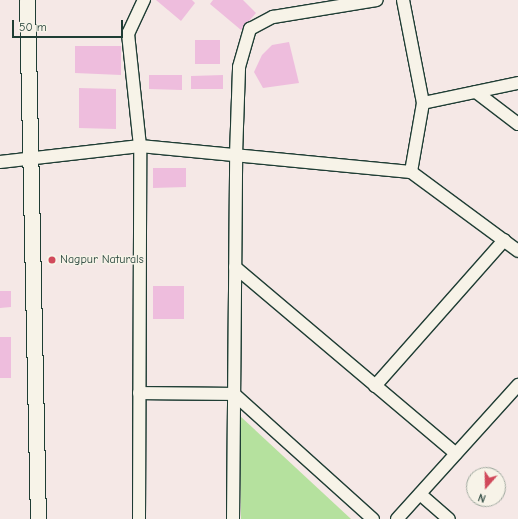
<!DOCTYPE html>
<html>
<head>
<meta charset="utf-8">
<style>
  body { margin:0 }
  #map { position:relative; width:518px; height:519px; overflow:hidden; background:#f5e8e6; font-family:"Comic Neue",sans-serif }
  div>[style] { position:absolute }
  [style*='--x'] { left:calc(var(--x)*1px); top:calc(var(--y)*1px); width:calc(var(--w)*1px); rotate:calc(var(--a)*1deg) }
  .green>* { inset:0; background:#b5e19e }
  .building>* { inset:0; background:#eebddd }
  .roads { filter:drop-shadow(1px 0 #1f3d34) drop-shadow(-1px 0 #1f3d34) drop-shadow(0 1px #1f3d34) drop-shadow(0 -1px #1f3d34) }
  .minor>* { height:12px; margin:-6px; padding:0 6px; transform-origin:6px; border-radius:6px; background:#f7f3e8 }
  .tertiary>* { height:15px; margin:-7.5px; padding:0 7.5px; transform-origin:7.5px; border-radius:7.5px; background:#f7f3e8 }
  .dots>* { width:11px; height:11px; translate:-50% -50%; box-sizing:border-box; border:2px solid #f7f3e8; border-radius:50% }
  span { translate:-50% -50%; white-space:nowrap; text-align:center; line-height:1.15; -webkit-text-stroke:3px #f7f3e8; paint-order:stroke }
  .poi-label { font-size:12px; color:#1f3d34 }
  .left { translate:0 -50%; text-align:left }
  .north { position:absolute; left:466px; top:467px; width:40px; height:40px; box-sizing:border-box; background:#f7f3e8; border:1px solid #a1aaa0; border-radius:50%; rotate:200deg; font-size:11px; font-weight:700; line-height:16px; text-align:center; color:#1f3d34 }
  .north::after { content:''; display:block; margin:auto; width:14px; height:18px; background:#d1495b; clip-path:polygon(50% 0,100% 100%,50% 72%,0 100%) }
  .scale { position:absolute; left:12px; top:20px; width:111px; height:18px; box-sizing:border-box; border:2px solid #1f3d34; border-top:0; padding-left:5px; font-size:12px; line-height:14px; white-space:nowrap; color:#1f3d34; -webkit-text-stroke:3px #f7f3e8; paint-order:stroke }
</style>
</head>
<body>
<div id="map">
  <div class="green">
    <div style="clip-path:polygon(240px 416px,351px 519px,241px 519px)"></div>
  </div>
  <div class="building">
    <div style="clip-path:polygon(156px 0,192px 0,195px 3px,181px 21px)"></div>
    <div style="clip-path:polygon(213px 0,243px 0,256px 13px,241px 30px,210px 4px)"></div>
    <div style="clip-path:polygon(195px 40px,220px 40px,220px 64px,195px 64px)"></div>
    <div style="clip-path:polygon(289px 42px,299px 83px,263px 88px,254px 72px,262px 55px,272px 45px)"></div>
    <div style="clip-path:polygon(75px 46px,121px 46px,121px 75px,75px 73px)"></div>
    <div style="clip-path:polygon(149px 75px,182px 75px,182px 90px,149px 89px)"></div>
    <div style="clip-path:polygon(223px 75px,223px 89px,191px 89px,191px 76px)"></div>
    <div style="clip-path:polygon(79px 88px,116px 89px,116px 129px,79px 128px)"></div>
    <div style="clip-path:polygon(153px 168px,186px 168px,186px 187px,153px 188px)"></div>
    <div style="clip-path:polygon(153px 286px,184px 286px,184px 319px,153px 319px)"></div>
    <div style="clip-path:polygon(0 291px,11px 291px,11px 307px,0 308px)"></div>
    <div style="clip-path:polygon(0 337px,11px 337px,11px 378px,0 378px)"></div>
  </div>
  <div class="roads">
    <div class="minor">
      <div style="--x:403;--y:0;--w:105;--a:79"></div>
      <div style="--x:423;--y:103;--w:70;--a:99.9"></div>
      <div style="--x:476;--y:92;--w:53;--a:37.3"></div>
      <div style="--x:423;--y:103;--w:97;--a:-11.9"></div>
      <div style="--x:0;--y:162;--w:141;--a:-6.5"></div>
      <div style="--x:140;--y:146;--w:272;--a:5.5"></div>
      <div style="--x:411;--y:172;--w:133;--a:36.4"></div>
      <div style="--x:235;--y:267;--w:289;--a:40.2"></div>
      <div style="--x:375;--y:386;--w:195;--a:-48.5"></div>
      <div style="--x:139;--y:393;--w:95;--a:0.6"></div>
      <div style="--x:234;--y:394;--w:187;--a:42"></div>
      <div style="--x:420;--y:494;--w:38;--a:41"></div>
      <div style="--x:139;--y:519;--w:373;--a:-89.8"></div>
      <div style="--x:140;--y:146;--w:113;--a:-96.1"></div>
      <div style="--x:128;--y:34;--w:38;--a:-65"></div>
      <div style="--x:233;--y:519;--w:364;--a:-89.5"></div>
      <div style="--x:236;--y:155;--w:88;--a:-88"></div>
      <div style="--x:239;--y:67;--w:40;--a:-74"></div>
      <div style="--x:250;--y:29;--w:26;--a:-28"></div>
      <div style="--x:273;--y:17;--w:105;--a:-9.3"></div>
      <div style="--x:397;--y:519;--w:181;--a:-47.9"></div>
    </div>
    <div class="tertiary">
      <div style="--x:27;--y:0;--w:519;--a:88.79"></div>
    </div>
  </div>
  <div class="dots">
    <div style="left:52px;top:260px;background:#d1495b"></div>
  </div>
  <div class="poi-label">
    <span class="left" style="left:60px;top:260px">Nagpur Naturals</span>
  </div>
  <div class="north">N</div>
  <div class="scale">50 m</div>
</div>
</body>
</html>
